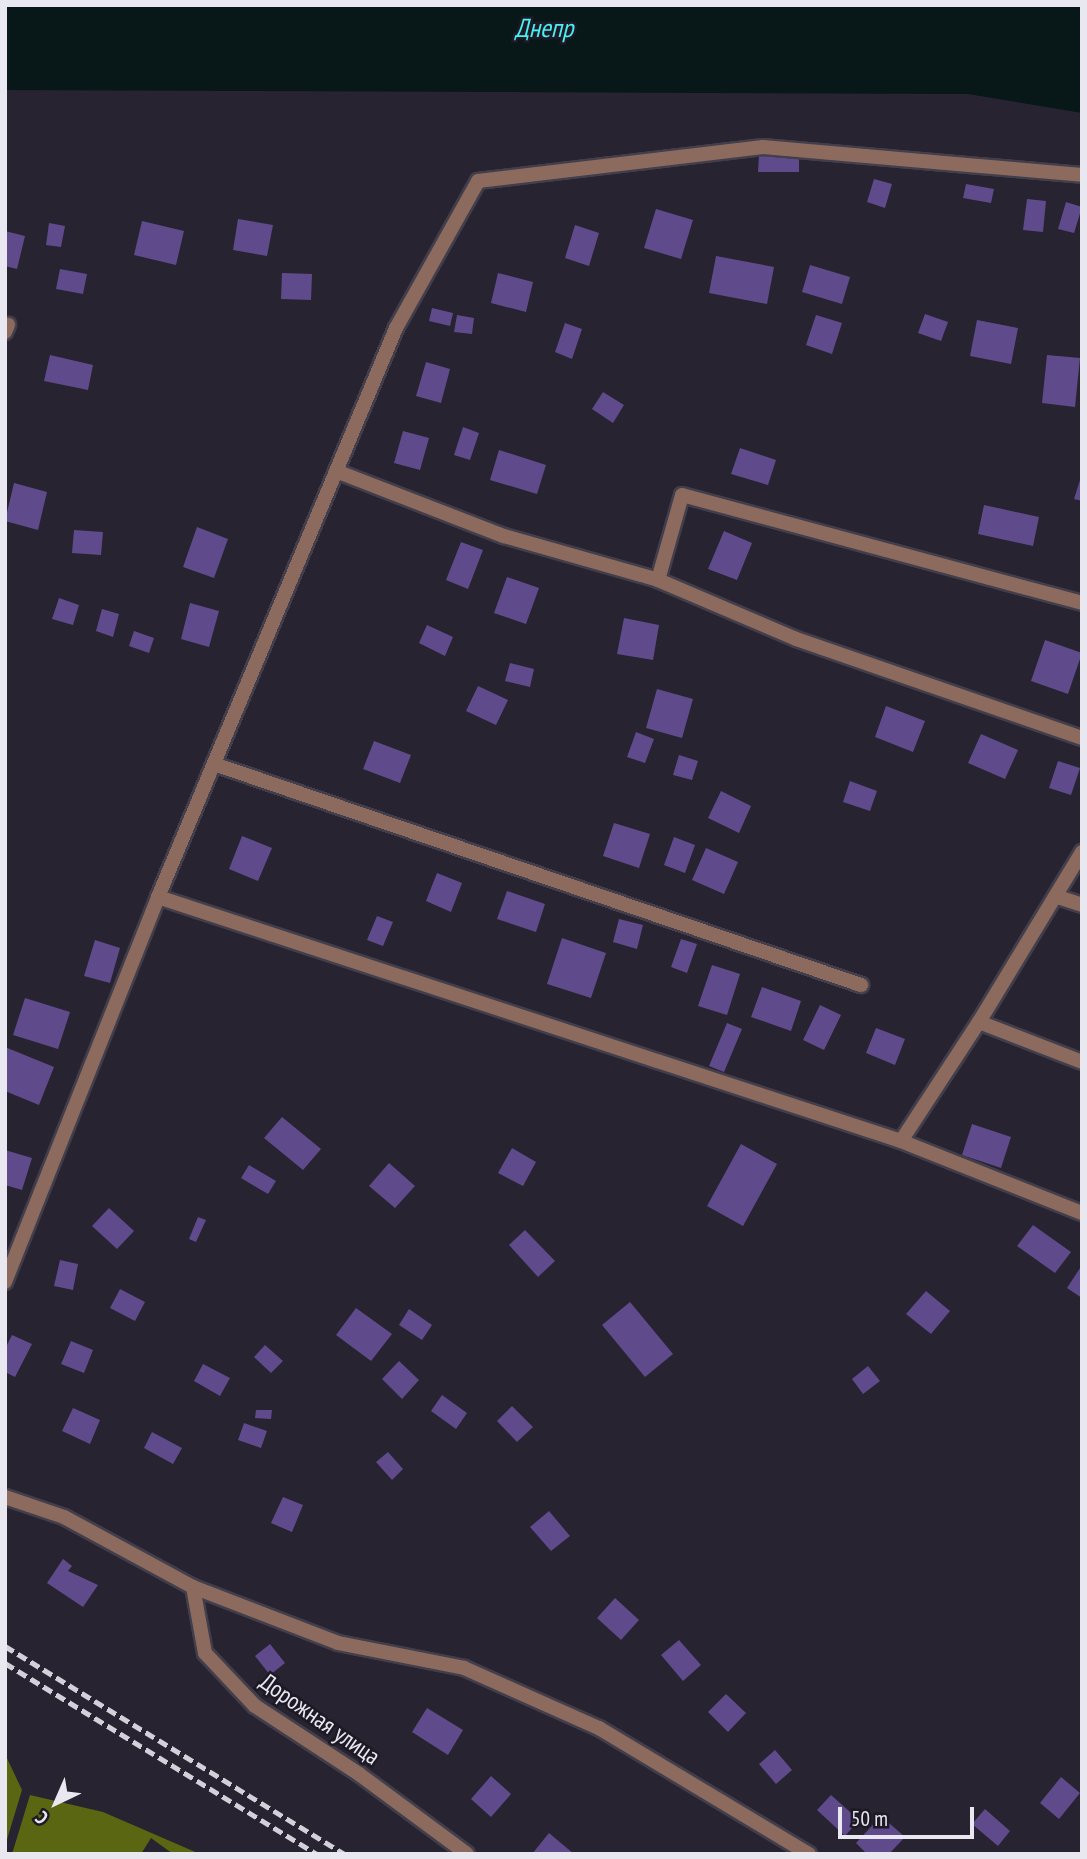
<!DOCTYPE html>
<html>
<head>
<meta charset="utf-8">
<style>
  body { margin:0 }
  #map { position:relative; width:1087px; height:1859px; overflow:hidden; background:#272330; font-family:"PT Sans Narrow",sans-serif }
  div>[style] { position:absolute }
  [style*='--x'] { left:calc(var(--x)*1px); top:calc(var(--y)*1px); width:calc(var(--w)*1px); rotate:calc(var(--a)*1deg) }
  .forest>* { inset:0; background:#5b6612 }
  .water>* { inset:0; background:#081717 }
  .building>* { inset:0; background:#5f4b8c }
  .roads { filter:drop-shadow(2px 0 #423e4b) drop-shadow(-2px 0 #423e4b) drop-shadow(0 2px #423e4b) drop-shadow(0 -2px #423e4b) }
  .minor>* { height:14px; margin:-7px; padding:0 7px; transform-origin:7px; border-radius:7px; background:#8c6b5e }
  .rail>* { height:5px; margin-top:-2.5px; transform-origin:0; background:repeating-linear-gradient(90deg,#d3d0da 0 10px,transparent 0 15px) }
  span { translate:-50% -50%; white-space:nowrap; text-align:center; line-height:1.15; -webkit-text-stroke:5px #1d1a26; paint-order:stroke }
  .street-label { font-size:24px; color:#e9e7f0 }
  .water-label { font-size:26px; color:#48f0f3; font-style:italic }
  .frame { position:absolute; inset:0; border:7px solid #e9e7f0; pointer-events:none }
  .north { position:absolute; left:21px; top:1768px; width:70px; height:70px; -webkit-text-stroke:5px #1d1a26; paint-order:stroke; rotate:224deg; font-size:19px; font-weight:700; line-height:28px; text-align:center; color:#e9e7f0 }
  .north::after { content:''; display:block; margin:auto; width:24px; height:32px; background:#e9e7f0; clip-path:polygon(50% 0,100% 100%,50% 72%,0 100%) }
  .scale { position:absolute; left:838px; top:1807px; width:136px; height:32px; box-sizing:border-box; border:4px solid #e9e7f0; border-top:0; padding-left:9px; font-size:21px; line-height:24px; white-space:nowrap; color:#e9e7f0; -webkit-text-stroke:5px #1d1a26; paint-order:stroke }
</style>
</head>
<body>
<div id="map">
  <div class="forest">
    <div style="clip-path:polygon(5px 1754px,22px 1790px,5px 1846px)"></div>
    <div style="clip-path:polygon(30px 1795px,103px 1812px,200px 1854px,173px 1854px,151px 1838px,141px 1854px,12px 1854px)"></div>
  </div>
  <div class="water">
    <div style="clip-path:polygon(5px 5px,1082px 5px,1082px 113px,968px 94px,5px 90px)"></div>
  </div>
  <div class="building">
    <div style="clip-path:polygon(759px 155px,799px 155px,799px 172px,758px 172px)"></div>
    <div style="clip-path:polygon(874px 179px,892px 184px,885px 208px,867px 202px)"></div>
    <div style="clip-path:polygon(966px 184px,994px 189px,991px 203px,963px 198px)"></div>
    <div style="clip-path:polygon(1027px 199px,1046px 201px,1043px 232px,1023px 230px)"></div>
    <div style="clip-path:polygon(1066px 202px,1082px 207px,1074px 233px,1058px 229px)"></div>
    <div style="clip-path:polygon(656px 209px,693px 220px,681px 259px,644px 248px)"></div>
    <div style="clip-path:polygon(238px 219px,273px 225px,267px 256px,233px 250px)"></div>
    <div style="clip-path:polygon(142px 221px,184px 231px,176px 265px,134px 255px)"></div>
    <div style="clip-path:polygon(49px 223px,65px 226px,61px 247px,46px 245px)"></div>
    <div style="clip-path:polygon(575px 225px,599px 233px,589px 266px,565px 258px)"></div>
    <div style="clip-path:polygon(5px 231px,25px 236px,17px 269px,5px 266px)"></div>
    <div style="clip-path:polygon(716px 256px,774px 267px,767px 304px,709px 293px)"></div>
    <div style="clip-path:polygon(810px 265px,850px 277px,842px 304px,802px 292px)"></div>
    <div style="clip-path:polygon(60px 269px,87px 274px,83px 294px,56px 289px)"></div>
    <div style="clip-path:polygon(282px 273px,312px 274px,311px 300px,281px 299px)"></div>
    <div style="clip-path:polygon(498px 273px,533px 282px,526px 312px,491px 303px)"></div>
    <div style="clip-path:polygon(432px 308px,453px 313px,450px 326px,429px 321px)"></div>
    <div style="clip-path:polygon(925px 314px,948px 322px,941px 341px,918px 333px)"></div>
    <div style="clip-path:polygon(457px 315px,474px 318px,472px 334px,454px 332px)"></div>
    <div style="clip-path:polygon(816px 315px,842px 323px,832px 354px,806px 345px)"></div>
    <div style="clip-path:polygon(977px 320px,1018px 328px,1011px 364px,970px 356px)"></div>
    <div style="clip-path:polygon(565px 323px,582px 329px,572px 359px,555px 352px)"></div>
    <div style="clip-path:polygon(50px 355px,93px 365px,88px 390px,44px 381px)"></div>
    <div style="clip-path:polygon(1047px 355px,1080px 358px,1075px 407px,1042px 403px)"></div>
    <div style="clip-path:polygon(426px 362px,450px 369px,441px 403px,416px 396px)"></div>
    <div style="clip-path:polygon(603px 392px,624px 405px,613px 423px,592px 409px)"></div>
    <div style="clip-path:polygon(463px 427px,479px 433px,470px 460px,454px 455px)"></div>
    <div style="clip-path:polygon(403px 431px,429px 438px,420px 470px,394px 463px)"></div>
    <div style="clip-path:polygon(740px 448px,776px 460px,768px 485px,731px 474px)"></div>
    <div style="clip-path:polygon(499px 450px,546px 465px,537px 494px,490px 480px)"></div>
    <div style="clip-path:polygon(1082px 474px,1082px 501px,1074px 499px)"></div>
    <div style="clip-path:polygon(14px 483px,47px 492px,38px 530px,5px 521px)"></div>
    <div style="clip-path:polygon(984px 505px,1039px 517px,1033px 546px,978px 534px)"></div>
    <div style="clip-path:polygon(197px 527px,228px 539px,214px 578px,183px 567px)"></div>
    <div style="clip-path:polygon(74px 530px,103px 532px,101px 555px,72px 553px)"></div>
    <div style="clip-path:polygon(724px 531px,752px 543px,737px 580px,708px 569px)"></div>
    <div style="clip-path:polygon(461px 542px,483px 550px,468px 589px,446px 580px)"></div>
    <div style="clip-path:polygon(507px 577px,539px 588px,526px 624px,494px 613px)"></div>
    <div style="clip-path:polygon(59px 598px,79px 605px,73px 625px,52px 619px)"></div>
    <div style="clip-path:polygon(190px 603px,219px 611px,209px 647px,181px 639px)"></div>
    <div style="clip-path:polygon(102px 609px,119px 614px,113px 637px,96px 631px)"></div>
    <div style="clip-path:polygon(624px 618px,659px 625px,653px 660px,617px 654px)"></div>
    <div style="clip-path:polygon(427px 625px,453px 637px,445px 656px,419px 643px)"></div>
    <div style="clip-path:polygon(134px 631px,154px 638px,149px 653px,129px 646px)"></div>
    <div style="clip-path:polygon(1045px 640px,1082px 653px,1068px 694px,1031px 681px)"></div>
    <div style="clip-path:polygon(510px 663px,534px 669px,530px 687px,505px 681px)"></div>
    <div style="clip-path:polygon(478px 686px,508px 700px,496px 725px,466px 711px)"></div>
    <div style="clip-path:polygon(657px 689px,693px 699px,682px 738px,646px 728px)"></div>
    <div style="clip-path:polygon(886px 706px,925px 721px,913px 752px,875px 737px)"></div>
    <div style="clip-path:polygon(636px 732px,654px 739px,645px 763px,627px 757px)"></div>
    <div style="clip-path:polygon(981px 734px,1018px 750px,1005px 779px,968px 763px)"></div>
    <div style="clip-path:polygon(374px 741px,411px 755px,400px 783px,363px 769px)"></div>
    <div style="clip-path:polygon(679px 755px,698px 761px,692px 780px,673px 775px)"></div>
    <div style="clip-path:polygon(1058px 761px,1080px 768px,1071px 795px,1049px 788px)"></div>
    <div style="clip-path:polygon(850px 781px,877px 791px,870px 811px,843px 802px)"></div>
    <div style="clip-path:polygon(721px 791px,751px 806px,739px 833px,708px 818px)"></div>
    <div style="clip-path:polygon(614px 823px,650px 834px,639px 868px,603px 856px)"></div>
    <div style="clip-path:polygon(242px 836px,272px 848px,258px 881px,229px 869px)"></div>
    <div style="clip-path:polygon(674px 837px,695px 845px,685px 873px,664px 865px)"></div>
    <div style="clip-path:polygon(706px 848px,738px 862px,724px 894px,692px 880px)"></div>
    <div style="clip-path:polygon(437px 873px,462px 883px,451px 912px,426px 901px)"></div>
    <div style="clip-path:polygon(507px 891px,545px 904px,536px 932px,497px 919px)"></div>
    <div style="clip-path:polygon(377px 916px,393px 922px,383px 946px,367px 940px)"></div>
    <div style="clip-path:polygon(619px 919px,643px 925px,637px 949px,613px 942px)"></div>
    <div style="clip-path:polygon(562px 938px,606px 953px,591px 998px,547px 984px)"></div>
    <div style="clip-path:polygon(681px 939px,697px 944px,687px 973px,671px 967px)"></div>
    <div style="clip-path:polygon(95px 940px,120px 948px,110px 983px,84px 976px)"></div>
    <div style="clip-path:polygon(712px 965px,740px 974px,727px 1015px,698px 1006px)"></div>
    <div style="clip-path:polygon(762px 987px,801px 1001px,791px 1031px,751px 1017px)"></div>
    <div style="clip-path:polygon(25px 998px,70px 1012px,58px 1049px,13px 1035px)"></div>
    <div style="clip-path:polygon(820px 1005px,841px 1015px,824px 1050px,803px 1040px)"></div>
    <div style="clip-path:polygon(727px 1023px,742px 1029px,724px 1072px,709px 1066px)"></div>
    <div style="clip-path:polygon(876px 1028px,905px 1039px,895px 1065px,866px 1053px)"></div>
    <div style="clip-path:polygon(5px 1047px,54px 1067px,39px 1105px,5px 1091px)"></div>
    <div style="clip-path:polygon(282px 1117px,321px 1149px,303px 1170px,264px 1138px)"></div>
    <div style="clip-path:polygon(972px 1124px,1011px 1137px,1001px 1168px,962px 1155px)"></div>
    <div style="clip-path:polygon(741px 1144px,777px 1164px,743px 1226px,707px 1206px)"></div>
    <div style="clip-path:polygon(512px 1148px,536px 1162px,523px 1186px,498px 1173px)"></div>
    <div style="clip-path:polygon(5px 1150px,32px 1158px,22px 1190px,5px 1185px)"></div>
    <div style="clip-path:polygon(389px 1163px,415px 1186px,395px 1208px,369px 1186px)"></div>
    <div style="clip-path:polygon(249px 1165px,276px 1181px,268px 1194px,241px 1178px)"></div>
    <div style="clip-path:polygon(109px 1208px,134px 1231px,117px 1249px,92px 1226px)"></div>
    <div style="clip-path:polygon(198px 1217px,206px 1220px,196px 1242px,189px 1239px)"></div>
    <div style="clip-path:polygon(1033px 1225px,1071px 1252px,1055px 1273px,1017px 1246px)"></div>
    <div style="clip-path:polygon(525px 1230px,555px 1261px,538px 1277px,509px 1245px)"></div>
    <div style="clip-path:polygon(60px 1260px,78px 1264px,73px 1290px,54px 1286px)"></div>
    <div style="clip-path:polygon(1082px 1265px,1082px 1298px,1067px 1288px)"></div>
    <div style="clip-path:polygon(120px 1289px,145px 1302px,135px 1321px,110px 1308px)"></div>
    <div style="clip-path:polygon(926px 1291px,950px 1311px,931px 1334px,906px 1314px)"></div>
    <div style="clip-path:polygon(630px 1302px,673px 1354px,645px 1377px,602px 1325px)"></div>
    <div style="clip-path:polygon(356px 1308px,392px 1334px,371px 1361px,336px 1335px)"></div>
    <div style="clip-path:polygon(409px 1309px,432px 1325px,422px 1340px,399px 1325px)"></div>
    <div style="clip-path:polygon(12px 1335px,32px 1344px,15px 1377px,5px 1372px,5px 1349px)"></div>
    <div style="clip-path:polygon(71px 1341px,93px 1350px,84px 1373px,61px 1364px)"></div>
    <div style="clip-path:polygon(265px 1345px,283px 1361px,271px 1373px,254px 1357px)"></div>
    <div style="clip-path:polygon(399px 1361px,419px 1380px,402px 1399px,382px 1379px)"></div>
    <div style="clip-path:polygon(203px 1364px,230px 1378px,220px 1396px,194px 1381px)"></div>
    <div style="clip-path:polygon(868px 1366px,880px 1381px,863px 1394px,852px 1379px)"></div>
    <div style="clip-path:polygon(442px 1395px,467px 1413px,456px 1429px,431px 1411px)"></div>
    <div style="clip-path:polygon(512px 1406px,533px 1427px,517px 1442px,497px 1421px)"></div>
    <div style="clip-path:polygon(73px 1408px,100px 1420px,90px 1444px,62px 1431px)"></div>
    <div style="clip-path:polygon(256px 1410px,272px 1410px,271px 1419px,255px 1418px)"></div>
    <div style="clip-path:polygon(244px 1423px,267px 1431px,261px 1448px,238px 1440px)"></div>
    <div style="clip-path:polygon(152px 1432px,182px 1448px,173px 1464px,144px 1448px)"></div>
    <div style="clip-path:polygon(388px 1452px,403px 1469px,392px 1480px,376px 1462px)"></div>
    <div style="clip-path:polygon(283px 1497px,303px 1505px,292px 1532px,271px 1523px)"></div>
    <div style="clip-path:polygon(549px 1511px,570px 1536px,551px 1551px,530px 1527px)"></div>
    <div style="clip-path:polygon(63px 1559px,72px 1566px,68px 1571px,98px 1585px,83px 1607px,47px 1583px)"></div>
    <div style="clip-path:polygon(615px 1598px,639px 1620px,621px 1640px,597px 1618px)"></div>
    <div style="clip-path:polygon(679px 1640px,701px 1665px,683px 1681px,661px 1655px)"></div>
    <div style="clip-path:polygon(270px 1644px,285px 1663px,270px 1675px,255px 1656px)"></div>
    <div style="clip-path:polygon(726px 1694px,746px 1713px,728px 1732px,708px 1712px)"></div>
    <div style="clip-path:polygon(427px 1708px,463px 1730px,448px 1755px,412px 1732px)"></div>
    <div style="clip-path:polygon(775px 1750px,792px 1770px,776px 1784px,759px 1764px)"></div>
    <div style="clip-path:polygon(491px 1776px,511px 1794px,491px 1817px,471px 1799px)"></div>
    <div style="clip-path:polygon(1061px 1777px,1080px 1793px,1059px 1819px,1040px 1803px)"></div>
    <div style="clip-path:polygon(831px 1795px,859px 1820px,845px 1836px,817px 1810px)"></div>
    <div style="clip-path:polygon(985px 1809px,1010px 1831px,998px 1846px,972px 1824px)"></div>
    <div style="clip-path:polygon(881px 1816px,905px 1837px,889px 1854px,867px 1854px,856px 1843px)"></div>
    <div style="clip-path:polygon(549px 1833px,574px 1854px,532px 1854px)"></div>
  </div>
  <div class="roads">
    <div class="minor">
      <div style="--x:5;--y:332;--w:8;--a:-67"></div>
      <div style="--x:336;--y:471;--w:180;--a:21.2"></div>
      <div style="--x:504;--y:536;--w:160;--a:15.9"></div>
      <div style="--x:658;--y:580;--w:88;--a:-74.2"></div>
      <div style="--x:682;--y:495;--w:414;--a:15.1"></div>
      <div style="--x:658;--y:580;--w:150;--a:23.1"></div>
      <div style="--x:796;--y:639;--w:303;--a:19.1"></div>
      <div style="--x:214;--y:764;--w:684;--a:18.86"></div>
      <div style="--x:158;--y:897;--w:617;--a:-67.3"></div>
      <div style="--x:396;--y:328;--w:168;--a:-60.8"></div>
      <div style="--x:478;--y:181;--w:287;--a:-6.8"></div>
      <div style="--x:763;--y:147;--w:320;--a:5"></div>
      <div style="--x:1058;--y:897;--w:25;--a:18"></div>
      <div style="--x:979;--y:1022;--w:199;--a:-58.8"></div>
      <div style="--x:901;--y:1141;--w:195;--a:21.7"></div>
      <div style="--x:5;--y:1282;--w:414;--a:-68.3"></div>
      <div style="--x:158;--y:897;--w:782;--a:18.18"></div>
      <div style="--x:901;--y:1141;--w:142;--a:-56.8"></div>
      <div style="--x:979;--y:1022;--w:110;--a:21.2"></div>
      <div style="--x:5;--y:1497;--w:62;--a:18.7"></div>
      <div style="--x:64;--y:1517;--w:147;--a:28.5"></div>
      <div style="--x:193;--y:1587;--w:67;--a:79.7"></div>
      <div style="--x:205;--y:1653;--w:73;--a:46.7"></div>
      <div style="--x:255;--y:1706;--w:124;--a:33.2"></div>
      <div style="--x:359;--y:1774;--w:134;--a:36.5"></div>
      <div style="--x:193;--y:1587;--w:155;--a:21.1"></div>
      <div style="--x:338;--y:1643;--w:128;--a:11.2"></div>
      <div style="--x:464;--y:1668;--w:148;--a:24"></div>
      <div style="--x:599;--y:1728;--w:245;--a:31"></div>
    </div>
  </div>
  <div class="rail">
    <div style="--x:5;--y:1646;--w:398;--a:31.5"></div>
    <div style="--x:5;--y:1663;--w:366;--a:31.5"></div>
  </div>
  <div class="street-label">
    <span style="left:320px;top:1719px;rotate:35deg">Дорожная улица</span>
  </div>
  <div class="water-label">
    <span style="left:544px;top:28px">Днепр</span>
  </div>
  <div class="frame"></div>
  <div class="north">С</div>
  <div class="scale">50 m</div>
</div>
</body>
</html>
